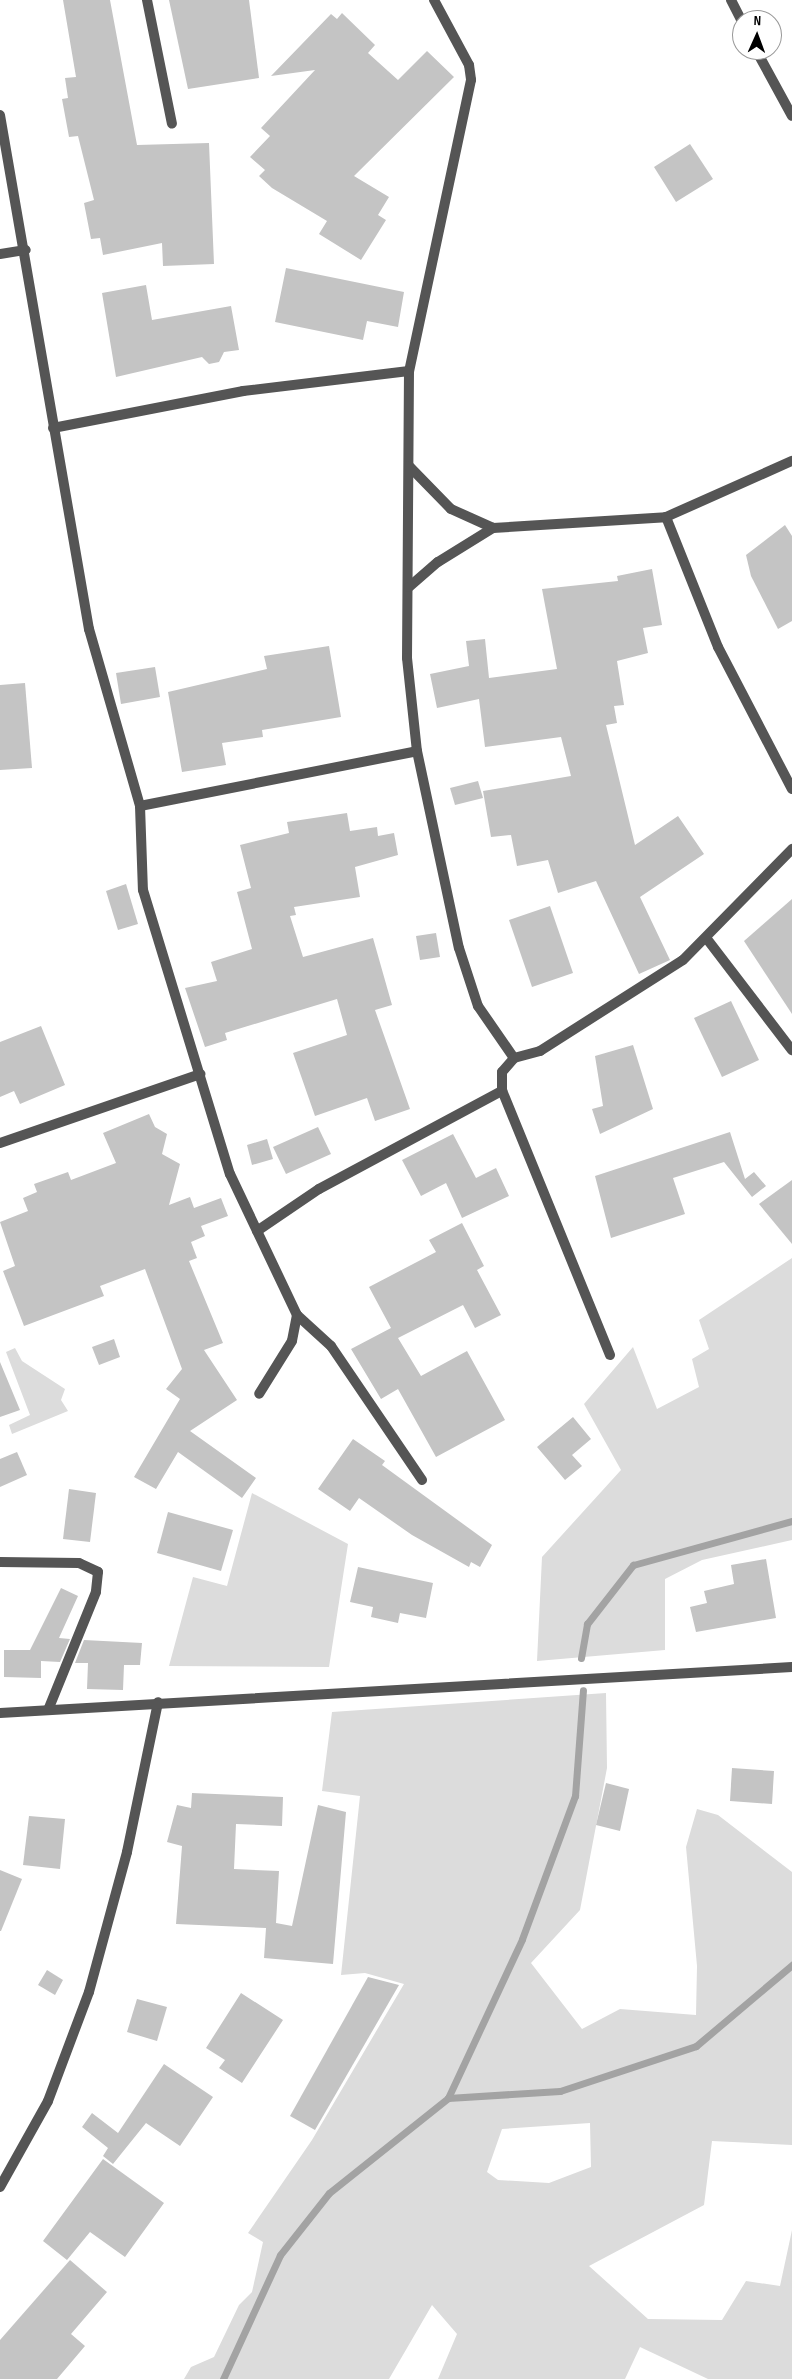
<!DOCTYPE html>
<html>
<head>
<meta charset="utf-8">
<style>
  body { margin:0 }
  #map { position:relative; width:792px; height:2379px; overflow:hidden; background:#fff; font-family:"Sofia Sans Condensed",sans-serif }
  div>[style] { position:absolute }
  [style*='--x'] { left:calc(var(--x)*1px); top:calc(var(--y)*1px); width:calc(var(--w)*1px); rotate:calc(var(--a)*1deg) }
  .green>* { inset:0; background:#dcdcdc }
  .stream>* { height:7px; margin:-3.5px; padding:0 3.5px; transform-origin:3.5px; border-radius:3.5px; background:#a3a3a3 }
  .building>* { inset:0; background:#c4c4c4 }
  .minor>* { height:10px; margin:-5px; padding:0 5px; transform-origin:5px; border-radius:5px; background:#555 }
  .tertiary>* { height:10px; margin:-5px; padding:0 5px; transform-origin:5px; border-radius:5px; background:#555 }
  span { translate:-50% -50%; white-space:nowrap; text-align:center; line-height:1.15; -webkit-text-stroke:4.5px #fff; paint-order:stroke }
  .north { position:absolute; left:732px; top:10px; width:50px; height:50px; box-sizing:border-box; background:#fff; border:1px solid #999; border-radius:50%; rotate:2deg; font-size:14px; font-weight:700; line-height:20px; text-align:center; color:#000 }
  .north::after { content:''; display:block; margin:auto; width:18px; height:22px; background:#000; clip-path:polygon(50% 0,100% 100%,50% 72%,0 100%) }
</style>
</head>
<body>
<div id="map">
  <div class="green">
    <div style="clip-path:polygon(792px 1258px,792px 1540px,702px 1560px,665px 1579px,665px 1650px,537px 1661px,542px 1557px,621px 1470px,584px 1404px,633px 1347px,657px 1409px,699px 1387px,692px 1359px,709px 1349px,699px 1320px)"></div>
    <div style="clip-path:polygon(15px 1348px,22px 1361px,65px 1389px,61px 1400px,68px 1411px,12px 1434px,9px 1425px,30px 1415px,6px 1352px)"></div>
    <div style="clip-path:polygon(252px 1493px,348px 1544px,329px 1667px,169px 1666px,193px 1577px,227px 1586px)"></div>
    <div style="clip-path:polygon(evenodd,606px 1693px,607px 1768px,580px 1910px,531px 1963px,582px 2029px,620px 2009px,696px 2015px,697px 1966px,686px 1847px,697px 1809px,718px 1815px,792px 1872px,792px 2145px,712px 2141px,704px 2205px,589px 2266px,648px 2319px,722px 2320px,746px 2281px,780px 2286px,792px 2230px,792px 2379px,708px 2379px,640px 2347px,625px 2379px,438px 2379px,457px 2334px,432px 2305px,389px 2379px,184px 2379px,191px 2367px,214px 2357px,239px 2305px,252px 2292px,263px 2242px,248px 2233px,312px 2140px,404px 1984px,365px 1973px,341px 1975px,360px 1796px,322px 1791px,332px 1712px,606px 1693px,590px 2123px,591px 2167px,549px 2183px,498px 2180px,487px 2172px,502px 2129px,590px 2123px)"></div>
  </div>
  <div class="stream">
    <div style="--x:581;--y:1658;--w:35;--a:-80"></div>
    <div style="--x:587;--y:1624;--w:75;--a:-52.1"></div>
    <div style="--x:633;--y:1565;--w:165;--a:-15.5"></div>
    <div style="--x:448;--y:2098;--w:175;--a:-65"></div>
    <div style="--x:522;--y:1939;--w:153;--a:-69.7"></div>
    <div style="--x:575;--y:1796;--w:106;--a:-85.7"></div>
    <div style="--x:223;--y:2379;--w:136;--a:-65.3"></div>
    <div style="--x:280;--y:2255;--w:79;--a:-51.7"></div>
    <div style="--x:329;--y:2193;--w:152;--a:-38.6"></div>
    <div style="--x:448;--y:2098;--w:112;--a:-3.6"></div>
    <div style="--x:560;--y:2091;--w:143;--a:-18.3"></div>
    <div style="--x:696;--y:2046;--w:126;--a:-40.2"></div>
  </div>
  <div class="building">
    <div style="clip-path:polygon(63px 0,110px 0,137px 145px,209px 143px,214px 264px,163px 266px,162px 243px,103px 255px,100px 238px,91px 239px,84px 203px,94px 200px,78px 136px,69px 137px,62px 99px,68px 98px,65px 78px,76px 77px)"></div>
    <div style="clip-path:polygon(169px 0,249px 0,259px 78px,188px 89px)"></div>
    <div style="clip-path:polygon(342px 13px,375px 45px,368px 53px,398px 80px,427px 51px,454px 77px,354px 176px,389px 197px,378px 215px,386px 220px,361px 260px,319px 234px,327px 221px,272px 188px,259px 176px,265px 170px,250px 157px,270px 136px,261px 128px,315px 70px,271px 76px,331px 14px,337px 19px)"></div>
    <div style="clip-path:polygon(690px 144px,713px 179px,676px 202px,654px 167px)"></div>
    <div style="clip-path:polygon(286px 268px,404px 292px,398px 327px,367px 321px,363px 340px,275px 322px)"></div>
    <div style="clip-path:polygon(146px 285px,152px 320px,231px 306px,239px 350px,224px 352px,219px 362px,209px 364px,202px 357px,116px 377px,102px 293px)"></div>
    <div style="clip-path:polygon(785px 525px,792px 536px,792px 621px,778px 629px,751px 576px,746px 555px)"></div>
    <div style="clip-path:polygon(652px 569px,662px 625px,643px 628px,648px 653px,617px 661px,624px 705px,614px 706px,617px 723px,606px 725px,635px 845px,678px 816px,704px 854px,640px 897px,670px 960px,639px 974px,596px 881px,558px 893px,548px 860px,517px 866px,511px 835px,491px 837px,483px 791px,571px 776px,561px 737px,485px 747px,479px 699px,437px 708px,430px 674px,469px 666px,466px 641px,485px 639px,489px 678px,557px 669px,542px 589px,618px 581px,617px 576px)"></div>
    <div style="clip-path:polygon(329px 646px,341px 717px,262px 730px,263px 737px,222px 743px,226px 765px,182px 772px,168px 692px,267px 669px,264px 656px)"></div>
    <div style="clip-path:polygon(155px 667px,160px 697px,121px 704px,116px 673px)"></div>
    <div style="clip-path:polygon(25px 683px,32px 768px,0 770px,0 685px)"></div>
    <div style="clip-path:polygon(478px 781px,483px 798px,455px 805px,450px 788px)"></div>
    <div style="clip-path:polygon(347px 813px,350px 831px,377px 827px,378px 836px,394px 833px,398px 855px,355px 867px,360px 897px,294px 907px,296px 915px,290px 916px,303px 957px,373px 938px,392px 1005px,375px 1010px,410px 1109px,375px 1121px,367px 1098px,315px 1116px,293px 1053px,347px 1035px,337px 999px,225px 1033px,227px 1040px,205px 1047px,185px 988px,217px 981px,211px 962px,252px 949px,237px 892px,251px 888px,240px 845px,289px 833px,287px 822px)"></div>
    <div style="clip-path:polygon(126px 884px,138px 924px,118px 930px,106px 891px)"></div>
    <div style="clip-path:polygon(792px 899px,792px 1014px,744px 941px)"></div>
    <div style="clip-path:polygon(550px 906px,573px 973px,532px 987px,509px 920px)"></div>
    <div style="clip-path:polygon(436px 933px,440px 957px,420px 960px,416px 936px)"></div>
    <div style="clip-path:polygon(731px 1001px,759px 1060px,722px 1077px,694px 1018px)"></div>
    <div style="clip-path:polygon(41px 1026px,65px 1085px,20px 1104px,14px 1091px,0 1097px,0 1042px)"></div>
    <div style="clip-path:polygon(633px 1045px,653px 1109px,600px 1134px,592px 1109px,603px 1106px,595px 1056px)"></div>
    <div style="clip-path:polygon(149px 1114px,155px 1127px,167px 1134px,162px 1154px,180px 1164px,169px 1205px,190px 1197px,194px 1208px,221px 1198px,228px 1216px,201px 1226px,205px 1236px,191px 1242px,197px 1258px,189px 1261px,223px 1343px,204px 1350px,237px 1400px,190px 1431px,256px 1478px,242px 1498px,178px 1452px,156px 1489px,134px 1477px,180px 1399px,166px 1389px,182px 1369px,145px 1269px,100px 1286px,104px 1296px,24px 1326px,3px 1271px,15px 1266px,0 1222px,28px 1211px,23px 1198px,37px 1192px,34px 1184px,68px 1172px,71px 1180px,116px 1163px,103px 1133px)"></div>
    <div style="clip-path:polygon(318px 1127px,331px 1154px,286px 1174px,273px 1147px)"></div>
    <div style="clip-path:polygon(730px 1132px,745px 1179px,754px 1172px,766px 1186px,752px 1197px,724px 1162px,673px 1178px,685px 1214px,611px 1238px,595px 1176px)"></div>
    <div style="clip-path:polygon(453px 1134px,476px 1178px,496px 1168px,509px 1196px,462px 1218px,446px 1183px,421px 1196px,402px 1160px)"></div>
    <div style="clip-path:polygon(267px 1139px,273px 1159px,252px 1165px,247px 1145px)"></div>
    <div style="clip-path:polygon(792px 1180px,792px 1244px,759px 1204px)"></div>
    <div style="clip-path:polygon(462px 1223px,484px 1266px,477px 1270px,501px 1315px,475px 1328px,463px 1305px,398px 1338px,421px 1376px,467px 1351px,505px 1420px,436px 1457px,398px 1389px,381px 1399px,351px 1349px,391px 1328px,369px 1287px,436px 1252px,429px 1240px)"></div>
    <div style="clip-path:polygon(114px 1339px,120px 1357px,99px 1365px,92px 1347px)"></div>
    <div style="clip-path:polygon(0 1362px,20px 1410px,0 1417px)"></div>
    <div style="clip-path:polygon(573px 1417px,591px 1439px,572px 1455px,582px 1466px,565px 1480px,537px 1447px)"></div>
    <div style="clip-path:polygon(353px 1439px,385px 1461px,382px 1465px,492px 1545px,480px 1567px,471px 1562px,469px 1567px,412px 1535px,359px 1498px,350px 1511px,318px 1489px)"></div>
    <div style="clip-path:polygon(17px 1452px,27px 1475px,0 1487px,0 1459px)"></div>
    <div style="clip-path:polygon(69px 1489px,96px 1493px,90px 1542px,63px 1539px)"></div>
    <div style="clip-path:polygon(168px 1512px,233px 1530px,221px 1571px,157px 1553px)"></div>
    <div style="clip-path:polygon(766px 1559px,776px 1618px,696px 1632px,690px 1607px,707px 1603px,704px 1591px,734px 1584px,731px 1565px)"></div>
    <div style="clip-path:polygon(358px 1567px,433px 1583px,426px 1618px,400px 1613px,398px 1623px,371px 1617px,373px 1607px,350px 1602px)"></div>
    <div style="clip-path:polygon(61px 1588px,78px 1596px,59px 1638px,70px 1639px,60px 1662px,41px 1661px,41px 1678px,4px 1677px,4px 1650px,30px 1650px)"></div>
    <div style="clip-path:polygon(84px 1640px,142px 1643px,140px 1665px,124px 1665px,123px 1690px,87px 1689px,88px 1663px,75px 1663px)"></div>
    <div style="clip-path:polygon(732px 1768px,774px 1771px,772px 1804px,730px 1801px)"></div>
    <div style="clip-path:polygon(606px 1783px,629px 1789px,620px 1831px,596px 1825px)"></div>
    <div style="clip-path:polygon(192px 1793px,283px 1797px,282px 1826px,236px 1824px,234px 1869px,279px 1871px,276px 1923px,292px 1926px,318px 1805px,346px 1812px,333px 1964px,264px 1958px,266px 1928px,176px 1924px,182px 1846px,167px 1842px,177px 1805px,191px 1808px)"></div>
    <div style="clip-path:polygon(29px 1816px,65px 1819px,60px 1869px,23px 1865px)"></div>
    <div style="clip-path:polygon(0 1870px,22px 1879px,1px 1931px,0 1931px)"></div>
    <div style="clip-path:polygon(47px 1970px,63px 1980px,55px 1995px,38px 1985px)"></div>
    <div style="clip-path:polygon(368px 1977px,399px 1985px,315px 2130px,290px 2116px)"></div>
    <div style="clip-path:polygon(241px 1993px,283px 2020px,242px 2083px,219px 2068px,225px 2060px,206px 2048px)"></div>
    <div style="clip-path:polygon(137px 1999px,167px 2007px,157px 2041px,127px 2032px)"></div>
    <div style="clip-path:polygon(164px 2064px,213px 2097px,180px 2146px,146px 2123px,113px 2164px,103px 2156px,108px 2148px,82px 2127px,92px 2113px,118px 2133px)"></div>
    <div style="clip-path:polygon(103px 2159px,164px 2203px,125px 2257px,90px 2232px,67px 2260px,43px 2241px)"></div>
    <div style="clip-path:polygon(70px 2260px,107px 2292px,71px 2334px,85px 2346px,57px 2379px,0 2379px,0 2340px)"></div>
  </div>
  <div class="minor">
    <div style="--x:147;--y:0;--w:126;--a:78.6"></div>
    <div style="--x:434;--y:0;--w:74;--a:61.7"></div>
    <div style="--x:469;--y:65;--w:15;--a:82"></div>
    <div style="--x:471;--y:80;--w:298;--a:102"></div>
    <div style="--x:409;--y:371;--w:287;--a:90.4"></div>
    <div style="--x:407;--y:658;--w:94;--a:83.9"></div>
    <div style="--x:417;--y:751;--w:201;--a:78"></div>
    <div style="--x:459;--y:948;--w:61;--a:71.9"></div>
    <div style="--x:478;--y:1006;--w:63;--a:55.3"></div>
    <div style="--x:731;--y:0;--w:25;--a:63"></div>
    <div style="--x:756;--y:50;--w:75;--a:61.4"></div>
    <div style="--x:0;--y:115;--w:522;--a:80.18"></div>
    <div style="--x:89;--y:629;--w:184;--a:73.9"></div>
    <div style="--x:140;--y:806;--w:84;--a:88"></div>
    <div style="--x:143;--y:890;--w:297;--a:73"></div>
    <div style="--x:230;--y:1174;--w:156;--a:64.6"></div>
    <div style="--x:297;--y:1315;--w:26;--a:101"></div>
    <div style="--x:292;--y:1341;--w:62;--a:121.9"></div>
    <div style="--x:0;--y:254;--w:26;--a:-9"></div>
    <div style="--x:53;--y:428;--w:194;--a:-11"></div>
    <div style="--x:243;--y:391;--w:167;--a:-6.9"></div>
    <div style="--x:409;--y:466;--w:60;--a:45.7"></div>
    <div style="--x:451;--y:509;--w:46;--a:24.3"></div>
    <div style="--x:493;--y:528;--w:173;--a:-3.6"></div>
    <div style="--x:666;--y:517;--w:138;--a:-24"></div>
    <div style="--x:666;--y:517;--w:140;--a:68.2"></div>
    <div style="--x:718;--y:647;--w:160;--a:62.5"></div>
    <div style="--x:409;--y:587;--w:38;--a:-41"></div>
    <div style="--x:438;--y:562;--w:65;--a:-31.7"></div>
    <div style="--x:140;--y:806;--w:282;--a:-11.2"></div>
    <div style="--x:707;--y:939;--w:140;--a:52.6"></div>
    <div style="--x:0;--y:1143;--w:212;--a:-19"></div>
    <div style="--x:257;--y:1231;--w:75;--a:-34.1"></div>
    <div style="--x:319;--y:1189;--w:208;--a:-28.2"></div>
    <div style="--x:297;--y:1315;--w:46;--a:42.4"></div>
    <div style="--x:331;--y:1346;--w:162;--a:55.8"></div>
    <div style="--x:610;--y:1355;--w:285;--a:-112.2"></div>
    <div style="--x:502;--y:1091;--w:19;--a:-90"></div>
    <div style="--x:502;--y:1072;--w:18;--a:-49"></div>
    <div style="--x:514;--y:1058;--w:27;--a:-15"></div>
    <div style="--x:540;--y:1051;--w:169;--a:-32.5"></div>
    <div style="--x:683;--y:960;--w:156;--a:-45.5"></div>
    <div style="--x:0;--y:1562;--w:79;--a:0.7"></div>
    <div style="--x:79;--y:1563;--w:21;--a:25"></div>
    <div style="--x:98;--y:1572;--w:20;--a:96"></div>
    <div style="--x:96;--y:1592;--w:127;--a:112.1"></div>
    <div style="--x:0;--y:2187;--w:98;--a:-60.8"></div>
    <div style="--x:48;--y:2101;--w:116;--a:-69.4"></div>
    <div style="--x:89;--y:1992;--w:145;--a:-74.8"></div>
    <div style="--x:127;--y:1852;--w:153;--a:-78.3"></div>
  </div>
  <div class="tertiary">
    <div style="--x:0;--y:1713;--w:793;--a:-3.32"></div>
  </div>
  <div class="north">N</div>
</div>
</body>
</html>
